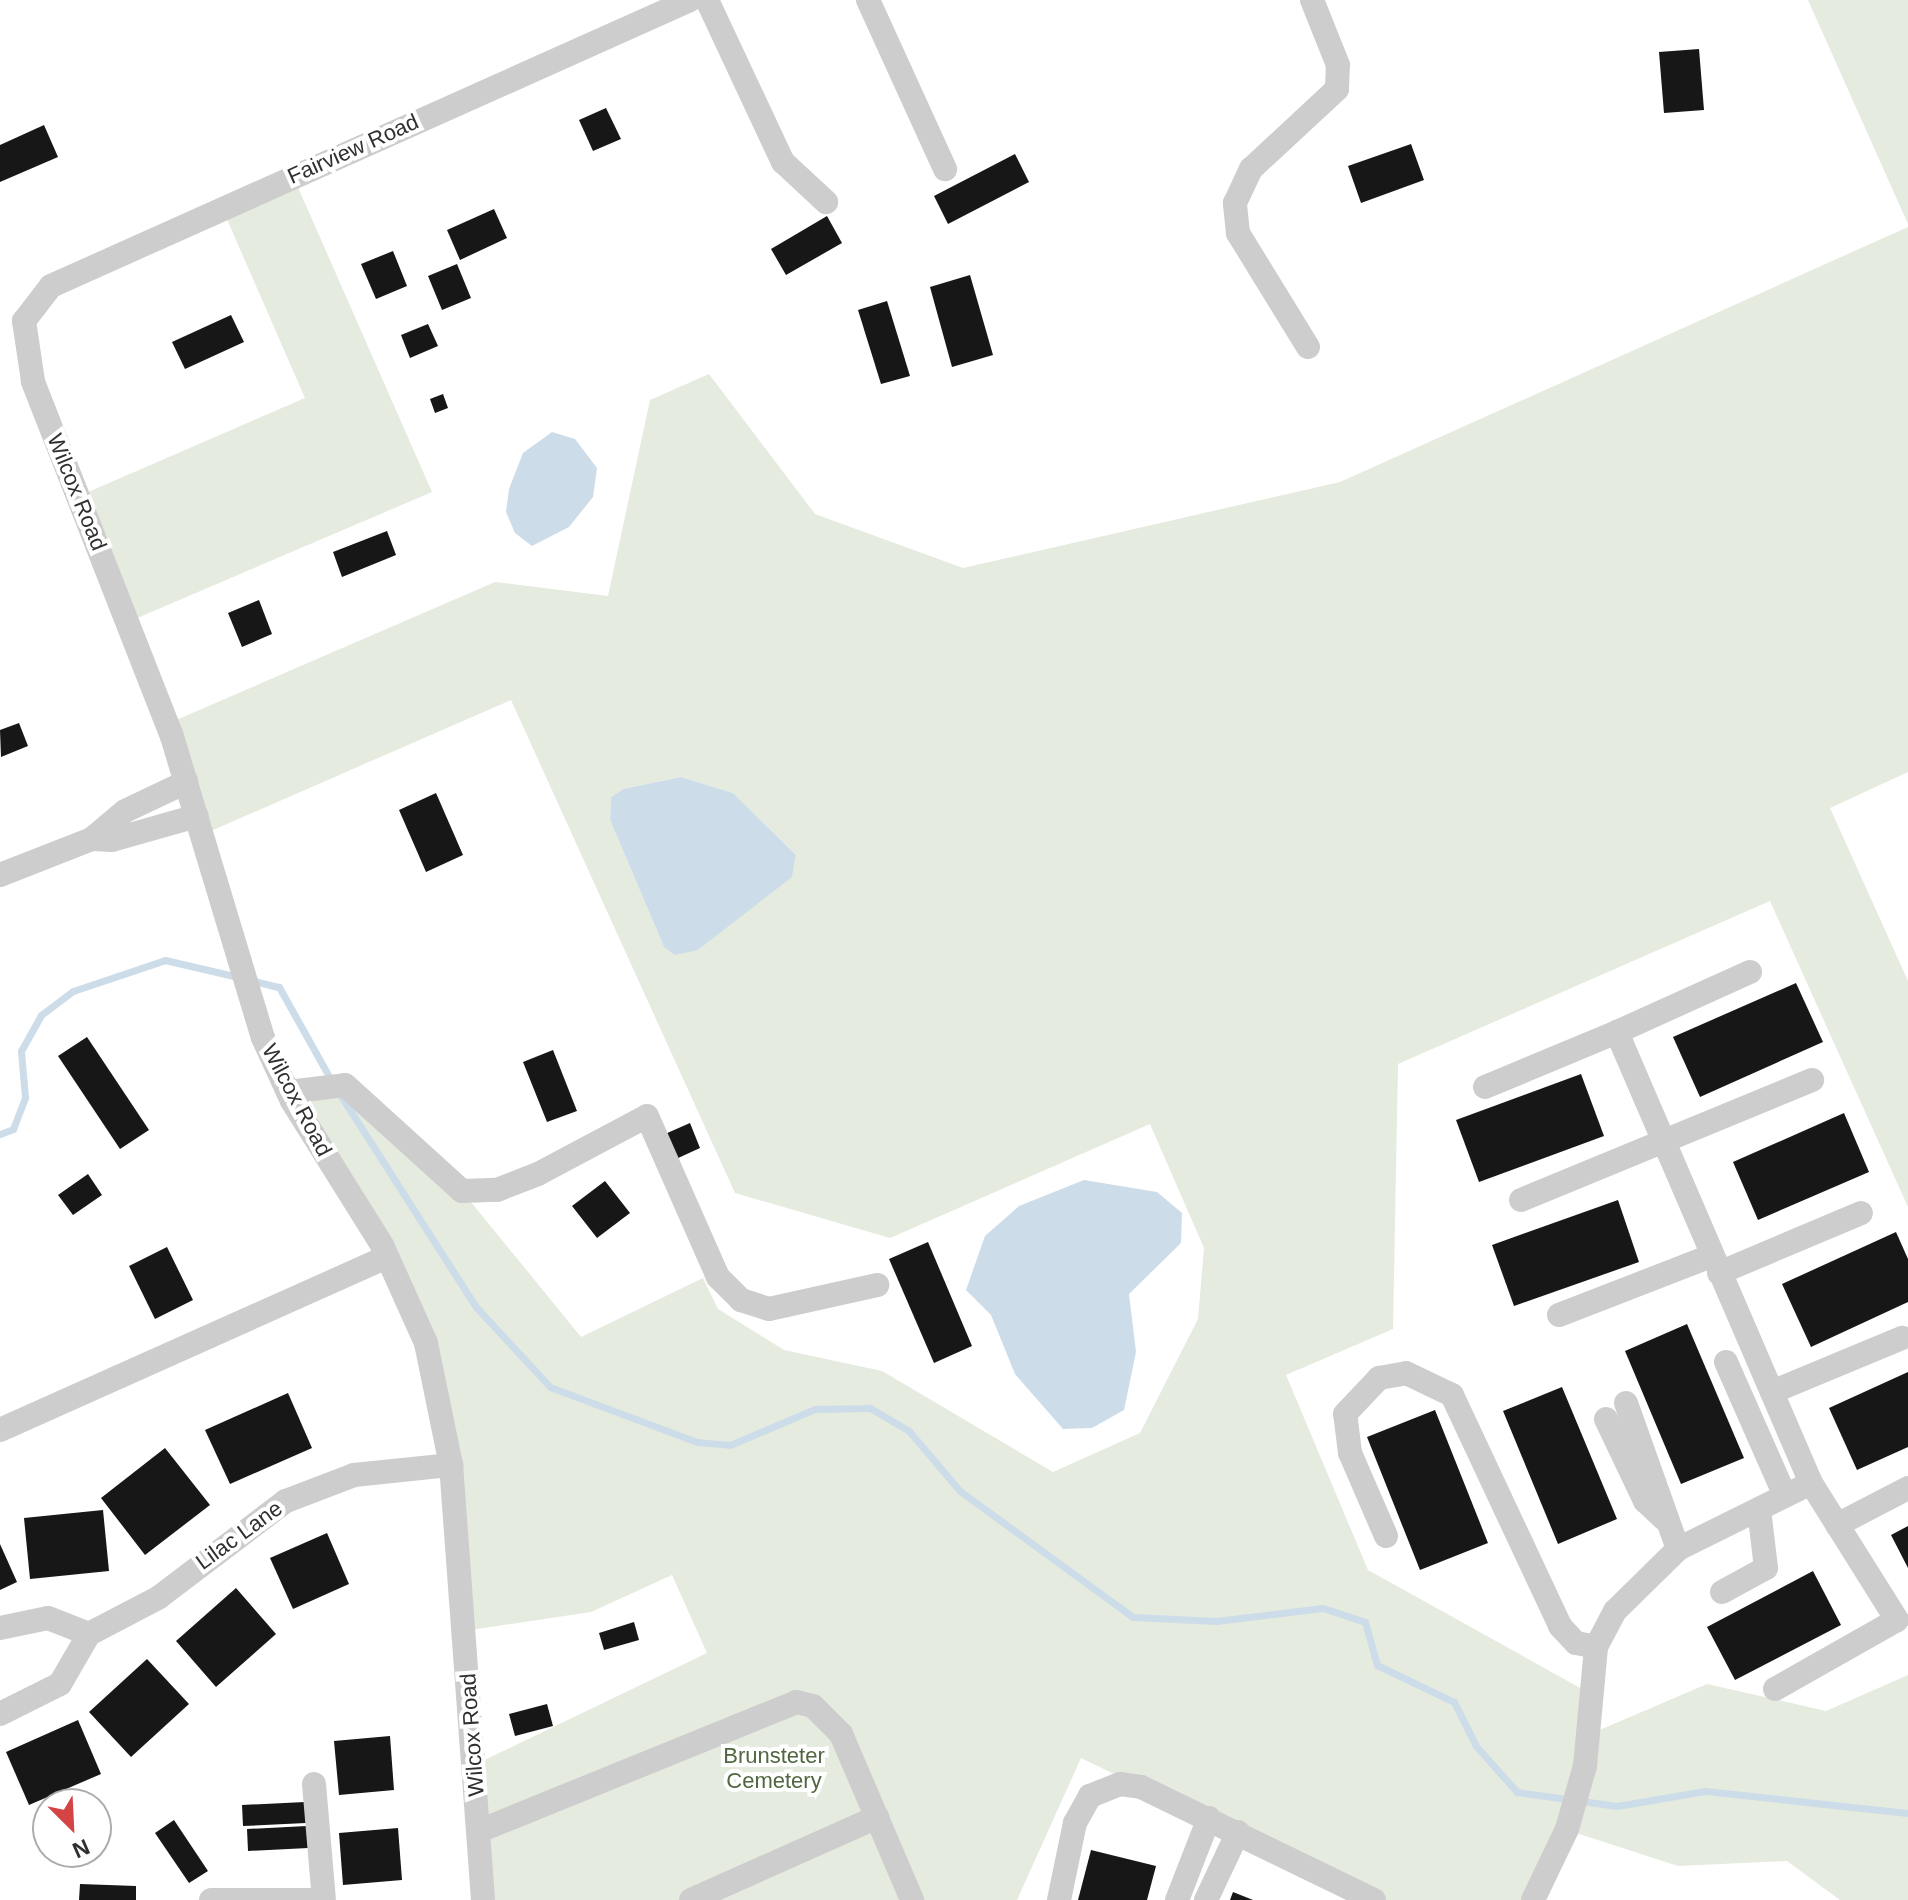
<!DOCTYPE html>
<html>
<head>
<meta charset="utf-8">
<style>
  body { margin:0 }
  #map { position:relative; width:1908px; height:1900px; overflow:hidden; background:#fff; font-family:Arial,sans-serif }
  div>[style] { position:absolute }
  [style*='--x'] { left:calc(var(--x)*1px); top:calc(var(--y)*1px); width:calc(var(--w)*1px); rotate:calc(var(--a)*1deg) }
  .green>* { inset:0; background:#e5ebdf }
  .water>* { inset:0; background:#cddce9 }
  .stream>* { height:7px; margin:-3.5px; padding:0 3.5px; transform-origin:3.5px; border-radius:3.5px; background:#cddce9 }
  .building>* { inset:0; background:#171717 }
  .minor>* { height:24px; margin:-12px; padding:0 12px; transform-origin:12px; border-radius:12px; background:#cdcdcd }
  span { translate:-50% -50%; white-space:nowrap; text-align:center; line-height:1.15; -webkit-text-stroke:8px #fff; paint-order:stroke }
  .street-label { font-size:22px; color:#303030 }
  .park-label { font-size:22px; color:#506741 }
  .north { position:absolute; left:32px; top:1788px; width:80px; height:80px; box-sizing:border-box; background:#fff; border:2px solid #acacac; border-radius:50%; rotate:156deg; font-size:22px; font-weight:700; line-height:32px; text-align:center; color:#303030 }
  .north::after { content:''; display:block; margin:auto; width:28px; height:36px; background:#d44444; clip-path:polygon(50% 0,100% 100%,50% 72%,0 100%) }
</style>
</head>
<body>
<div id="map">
  <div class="green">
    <div style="clip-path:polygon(1808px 0,1908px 0,1908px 224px)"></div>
    <div style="clip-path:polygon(293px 176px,432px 492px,128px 622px,79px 496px,305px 398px,222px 208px)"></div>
    <div style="clip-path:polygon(evenodd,1908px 227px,1908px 772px,1830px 808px,1908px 981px,1908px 1207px,1770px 901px,1398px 1064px,1393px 1329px,1286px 1375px,1368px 1570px,1591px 1694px,1588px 1735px,1707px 1684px,1826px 1711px,1908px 1675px,1908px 1900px,1840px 1900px,1787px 1861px,1678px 1866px,1567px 1830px,1533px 1900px,1374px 1900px,1081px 1758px,1017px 1900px,483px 1900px,474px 1765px,707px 1653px,672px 1575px,591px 1612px,464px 1631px,426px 1343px,292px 1101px,345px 1085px,462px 1191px,581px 1337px,703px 1278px,718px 1309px,784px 1350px,882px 1371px,1053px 1472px,1140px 1433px,1198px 1319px,1204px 1248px,1150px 1124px,890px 1238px,735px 1193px,511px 700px,204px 834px,167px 724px,495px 582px,608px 596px,650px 400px,709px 374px,815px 514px,963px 568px,1340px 482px,1908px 227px,681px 777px,733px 793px,796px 855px,792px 876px,698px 950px,664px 947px,610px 820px,611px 797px,623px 789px,681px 777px)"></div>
  </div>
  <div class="water">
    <div style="clip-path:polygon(552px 432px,575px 439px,597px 468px,593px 497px,569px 527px,532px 546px,515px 533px,506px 512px,509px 489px,523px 453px)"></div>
    <div style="clip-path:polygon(681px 777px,733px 793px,796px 855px,792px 877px,698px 950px,675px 955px,664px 947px,610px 820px,611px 797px,623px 789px)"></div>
    <div style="clip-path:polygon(1084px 1180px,1157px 1192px,1182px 1213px,1181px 1243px,1129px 1294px,1136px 1352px,1124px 1410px,1092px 1428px,1063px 1429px,1015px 1374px,991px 1315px,966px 1290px,985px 1236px,1019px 1206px)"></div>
  </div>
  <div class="stream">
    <div style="--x:250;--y:980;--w:30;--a:14"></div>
    <div style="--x:279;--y:987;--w:109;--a:60.8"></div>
    <div style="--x:341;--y:1096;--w:250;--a:57.4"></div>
    <div style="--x:476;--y:1307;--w:109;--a:47.2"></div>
    <div style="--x:550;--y:1387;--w:157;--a:20.5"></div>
    <div style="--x:697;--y:1442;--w:33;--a:5"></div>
    <div style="--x:730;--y:1445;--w:92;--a:-23"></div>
    <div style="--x:815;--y:1409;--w:55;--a:-1"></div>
    <div style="--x:870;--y:1408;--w:45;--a:30.5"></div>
    <div style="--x:909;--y:1431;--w:79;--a:49.6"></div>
    <div style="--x:960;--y:1491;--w:214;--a:36.1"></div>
    <div style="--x:1133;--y:1617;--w:83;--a:2.8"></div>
    <div style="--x:1216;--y:1621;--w:108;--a:-6.9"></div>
    <div style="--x:1323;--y:1608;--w:44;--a:18.4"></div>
    <div style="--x:1365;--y:1622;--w:45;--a:74.4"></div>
    <div style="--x:1377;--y:1665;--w:85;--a:25.7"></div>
    <div style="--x:1454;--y:1702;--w:49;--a:63.4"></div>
    <div style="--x:1476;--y:1746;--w:62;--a:48.3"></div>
    <div style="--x:1517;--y:1792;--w:101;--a:8"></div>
    <div style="--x:1617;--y:1806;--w:89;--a:-9.7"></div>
    <div style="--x:1705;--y:1791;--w:204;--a:6.2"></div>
    <div style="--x:0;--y:1134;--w:14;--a:-21"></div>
    <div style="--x:13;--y:1129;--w:34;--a:-69"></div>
    <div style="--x:25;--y:1097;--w:46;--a:-95"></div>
    <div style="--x:21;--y:1051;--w:41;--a:-60.9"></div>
    <div style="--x:41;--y:1015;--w:40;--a:-37"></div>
    <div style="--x:73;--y:991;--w:97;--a:-18.6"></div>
    <div style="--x:165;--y:960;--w:75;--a:13.1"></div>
  </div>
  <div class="building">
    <div style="clip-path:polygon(1699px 49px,1704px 110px,1664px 113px,1659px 52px)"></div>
    <div style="clip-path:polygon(606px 108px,621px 139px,593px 151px,579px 120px)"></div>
    <div style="clip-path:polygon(44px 125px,58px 157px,0 182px,0 145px)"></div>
    <div style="clip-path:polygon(1411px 144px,1424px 180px,1361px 203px,1348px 166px)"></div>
    <div style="clip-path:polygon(1015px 154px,1029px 182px,948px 224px,934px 196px)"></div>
    <div style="clip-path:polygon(494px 209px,507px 238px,460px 260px,447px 230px)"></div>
    <div style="clip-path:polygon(827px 216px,842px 243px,786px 275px,771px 249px)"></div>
    <div style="clip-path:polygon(393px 251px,407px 286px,376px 299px,361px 264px)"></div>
    <div style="clip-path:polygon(457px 264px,471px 298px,442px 310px,428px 276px)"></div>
    <div style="clip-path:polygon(970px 275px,993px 355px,952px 367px,930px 287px)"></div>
    <div style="clip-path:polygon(887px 301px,910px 376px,881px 384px,858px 310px)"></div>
    <div style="clip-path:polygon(231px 315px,244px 342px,185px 369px,172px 342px)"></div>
    <div style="clip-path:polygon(428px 324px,438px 346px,410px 358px,401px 335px)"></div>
    <div style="clip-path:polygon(443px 394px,448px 408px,435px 413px,430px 399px)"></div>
    <div style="clip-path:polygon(387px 531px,396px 555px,342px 577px,333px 552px)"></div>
    <div style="clip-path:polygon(259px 600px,272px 634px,242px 647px,228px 613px)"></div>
    <div style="clip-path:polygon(19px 723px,28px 746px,1px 757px,0 730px)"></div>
    <div style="clip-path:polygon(436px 793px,463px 855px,426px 872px,399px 810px)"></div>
    <div style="clip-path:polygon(1796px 983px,1823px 1042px,1700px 1097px,1673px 1037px)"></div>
    <div style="clip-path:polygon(87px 1037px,149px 1130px,120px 1149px,58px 1056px)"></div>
    <div style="clip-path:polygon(553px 1050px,577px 1111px,547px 1122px,523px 1062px)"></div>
    <div style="clip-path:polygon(1581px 1074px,1604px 1136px,1479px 1182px,1456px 1120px)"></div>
    <div style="clip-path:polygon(1844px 1113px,1869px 1172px,1758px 1220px,1733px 1162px)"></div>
    <div style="clip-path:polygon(690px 1123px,700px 1148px,676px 1159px,665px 1134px)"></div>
    <div style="clip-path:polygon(88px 1174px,102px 1195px,73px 1215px,58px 1195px)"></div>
    <div style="clip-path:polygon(605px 1181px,630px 1213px,597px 1238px,572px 1206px)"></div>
    <div style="clip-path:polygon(1618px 1200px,1639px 1262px,1514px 1306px,1492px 1245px)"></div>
    <div style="clip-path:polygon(1896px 1232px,1908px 1259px,1908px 1302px,1811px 1347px,1782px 1284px)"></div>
    <div style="clip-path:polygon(928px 1242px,972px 1346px,934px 1363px,889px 1259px)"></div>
    <div style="clip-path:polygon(167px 1247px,193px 1300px,155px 1319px,129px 1266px)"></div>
    <div style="clip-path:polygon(1687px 1324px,1744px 1458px,1681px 1484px,1625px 1351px)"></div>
    <div style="clip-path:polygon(1908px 1372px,1908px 1447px,1857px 1470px,1829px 1408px)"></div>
    <div style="clip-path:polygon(1562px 1387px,1617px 1519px,1558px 1544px,1503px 1411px)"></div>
    <div style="clip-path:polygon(288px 1393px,312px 1448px,230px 1484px,205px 1430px)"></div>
    <div style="clip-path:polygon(1435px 1410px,1488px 1543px,1420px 1570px,1367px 1437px)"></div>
    <div style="clip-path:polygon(165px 1448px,210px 1505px,145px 1555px,101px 1498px)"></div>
    <div style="clip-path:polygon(103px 1510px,109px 1571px,30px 1579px,24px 1518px)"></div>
    <div style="clip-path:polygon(1908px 1526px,1908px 1568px,1891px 1535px)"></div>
    <div style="clip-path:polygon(327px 1533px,349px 1584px,293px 1609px,270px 1558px)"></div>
    <div style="clip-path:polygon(0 1544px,17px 1582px,0 1590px)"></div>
    <div style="clip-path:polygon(1813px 1571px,1841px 1625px,1735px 1680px,1707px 1627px)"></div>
    <div style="clip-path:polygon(236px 1588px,276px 1634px,216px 1687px,176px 1641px)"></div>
    <div style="clip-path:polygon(634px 1622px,639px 1640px,604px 1650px,599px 1633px)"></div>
    <div style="clip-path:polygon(147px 1659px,189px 1704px,131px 1757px,89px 1712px)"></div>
    <div style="clip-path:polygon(547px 1704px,553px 1726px,515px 1736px,509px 1714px)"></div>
    <div style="clip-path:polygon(78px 1720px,101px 1774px,29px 1805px,6px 1752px)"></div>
    <div style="clip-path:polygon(390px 1736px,394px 1790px,339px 1795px,334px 1741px)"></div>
    <div style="clip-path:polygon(305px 1802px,306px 1823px,243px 1826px,242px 1805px)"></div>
    <div style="clip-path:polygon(174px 1820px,208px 1871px,189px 1883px,155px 1833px)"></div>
    <div style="clip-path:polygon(307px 1826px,308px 1848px,248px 1851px,247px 1829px)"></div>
    <div style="clip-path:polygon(398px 1828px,402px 1880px,343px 1885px,339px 1833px)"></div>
    <div style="clip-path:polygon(1091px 1850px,1156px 1866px,1147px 1900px,1078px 1900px)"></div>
    <div style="clip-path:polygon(80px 1884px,136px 1886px,136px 1900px,79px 1900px)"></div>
    <div style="clip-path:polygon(1233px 1892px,1253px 1900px,1230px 1900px)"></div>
  </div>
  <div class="minor">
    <div style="--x:707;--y:0;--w:179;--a:64.9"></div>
    <div style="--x:783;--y:162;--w:59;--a:42.9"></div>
    <div style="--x:868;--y:0;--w:186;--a:65.5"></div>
    <div style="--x:1308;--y:347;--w:134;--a:-121.6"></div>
    <div style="--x:1238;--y:233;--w:30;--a:-96"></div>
    <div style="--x:1235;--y:203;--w:38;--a:-65"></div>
    <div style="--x:1251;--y:169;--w:117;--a:-42.9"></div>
    <div style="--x:1337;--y:89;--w:24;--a:-88"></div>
    <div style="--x:1338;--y:65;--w:70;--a:-111.8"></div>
    <div style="--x:92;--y:839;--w:43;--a:-40.3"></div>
    <div style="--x:125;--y:811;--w:68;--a:-25.4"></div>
    <div style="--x:0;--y:875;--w:99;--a:-21.4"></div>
    <div style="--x:92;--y:839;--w:20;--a:3"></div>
    <div style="--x:112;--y:840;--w:88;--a:-15.8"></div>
    <div style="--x:1485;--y:1087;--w:143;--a:-22.6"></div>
    <div style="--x:288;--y:1092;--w:57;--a:-7"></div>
    <div style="--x:345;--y:1085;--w:158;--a:42.2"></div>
    <div style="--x:462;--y:1191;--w:35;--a:-2"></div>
    <div style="--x:497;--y:1190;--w:44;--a:-21.3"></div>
    <div style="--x:538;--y:1174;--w:123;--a:-28"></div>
    <div style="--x:647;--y:1116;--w:176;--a:66.2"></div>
    <div style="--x:718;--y:1277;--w:33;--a:45"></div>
    <div style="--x:741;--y:1300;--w:29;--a:18"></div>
    <div style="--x:769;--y:1309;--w:111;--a:-12.5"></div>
    <div style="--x:1521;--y:1200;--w:315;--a:-22.4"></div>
    <div style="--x:1719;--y:1273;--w:154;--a:-22.9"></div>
    <div style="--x:1559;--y:1315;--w:163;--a:-21.2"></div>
    <div style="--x:1726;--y:1362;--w:146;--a:66.2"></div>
    <div style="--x:1772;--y:1392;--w:141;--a:-22.6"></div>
    <div style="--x:1626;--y:1403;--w:155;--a:70.4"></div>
    <div style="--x:1606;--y:1419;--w:91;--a:64.6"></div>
    <div style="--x:1645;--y:1501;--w:26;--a:43"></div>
    <div style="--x:0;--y:1430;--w:423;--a:-24.1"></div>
    <div style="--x:1837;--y:1525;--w:80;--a:-27.5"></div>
    <div style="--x:1386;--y:1536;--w:90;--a:-113.4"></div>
    <div style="--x:1350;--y:1453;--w:39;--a:-97"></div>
    <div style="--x:1345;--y:1414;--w:50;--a:-46.6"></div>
    <div style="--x:1379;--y:1378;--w:27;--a:-10"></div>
    <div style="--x:1406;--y:1373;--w:51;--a:25.6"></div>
    <div style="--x:1452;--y:1395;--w:255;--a:64.9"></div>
    <div style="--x:1560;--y:1626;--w:23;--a:47"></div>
    <div style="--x:1576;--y:1643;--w:20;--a:11"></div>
    <div style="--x:1722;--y:1592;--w:50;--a:-28.6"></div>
    <div style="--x:1766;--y:1568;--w:59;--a:-96.8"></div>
    <div style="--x:0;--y:1628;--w:49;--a:-11.8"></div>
    <div style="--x:48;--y:1618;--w:44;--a:21.3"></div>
    <div style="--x:1775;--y:1689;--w:140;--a:-29.5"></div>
    <div style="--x:1897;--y:1620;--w:162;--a:-122.1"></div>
    <div style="--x:0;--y:1714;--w:67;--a:-26.6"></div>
    <div style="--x:60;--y:1684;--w:58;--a:-59.9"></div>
    <div style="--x:89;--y:1634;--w:78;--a:-27.6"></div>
    <div style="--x:158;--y:1598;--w:161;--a:-37.2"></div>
    <div style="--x:286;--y:1501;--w:73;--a:-20.9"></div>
    <div style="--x:354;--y:1475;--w:98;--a:-5.9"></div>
    <div style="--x:314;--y:1784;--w:116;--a:85.1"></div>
    <div style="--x:479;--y:1831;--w:342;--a:-22.1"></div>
    <div style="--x:796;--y:1702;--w:17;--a:13"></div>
    <div style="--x:813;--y:1706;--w:40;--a:45"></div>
    <div style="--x:841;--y:1734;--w:181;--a:66.8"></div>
    <div style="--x:211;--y:1900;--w:101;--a:0"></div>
    <div style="--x:483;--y:1900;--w:436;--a:-94.2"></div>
    <div style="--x:451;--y:1465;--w:125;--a:-101.6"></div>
    <div style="--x:426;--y:1343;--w:107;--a:-114.2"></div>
    <div style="--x:382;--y:1245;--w:170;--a:-122"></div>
    <div style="--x:292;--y:1101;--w:69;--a:-114.7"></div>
    <div style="--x:263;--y:1038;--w:318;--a:-106.8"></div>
    <div style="--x:171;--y:734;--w:379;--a:-111.4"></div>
    <div style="--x:33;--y:381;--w:61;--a:-98.5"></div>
    <div style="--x:24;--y:321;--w:44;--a:-52.4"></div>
    <div style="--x:51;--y:286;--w:700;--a:-24.11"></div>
    <div style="--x:691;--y:1900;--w:204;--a:-24"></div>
    <div style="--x:1059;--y:1900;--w:79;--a:-78.3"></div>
    <div style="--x:1075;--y:1823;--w:31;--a:-61"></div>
    <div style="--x:1090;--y:1796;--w:32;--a:-22"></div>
    <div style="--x:1120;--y:1784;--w:21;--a:8"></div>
    <div style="--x:1141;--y:1787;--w:259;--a:25.9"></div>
    <div style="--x:1177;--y:1900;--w:88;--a:-68.7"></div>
    <div style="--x:1206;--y:1900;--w:75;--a:-64.8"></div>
    <div style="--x:1533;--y:1900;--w:79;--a:-64.4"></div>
    <div style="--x:1567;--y:1829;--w:66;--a:-74.1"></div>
    <div style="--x:1585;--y:1766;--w:120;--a:-84.7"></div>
    <div style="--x:1596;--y:1647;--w:41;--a:-62.2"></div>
    <div style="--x:1615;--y:1611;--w:88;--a:-44.5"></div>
    <div style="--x:1678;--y:1549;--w:148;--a:-26.4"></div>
    <div style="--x:1811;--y:1483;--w:491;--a:-113.3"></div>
    <div style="--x:1617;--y:1032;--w:146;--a:-24.3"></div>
  </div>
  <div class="street-label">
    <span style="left:353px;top:149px;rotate:-24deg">Fairview Road</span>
    <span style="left:77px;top:492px;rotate:68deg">Wilcox Road</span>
    <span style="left:297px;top:1100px;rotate:62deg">Wilcox Road</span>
    <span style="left:239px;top:1535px;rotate:-36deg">Lilac Lane</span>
    <span style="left:472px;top:1735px;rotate:-94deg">Wilcox Road</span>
  </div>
  <div class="park-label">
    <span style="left:774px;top:1768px">Brunsteter<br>Cemetery</span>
  </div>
  <div class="north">N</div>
</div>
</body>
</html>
